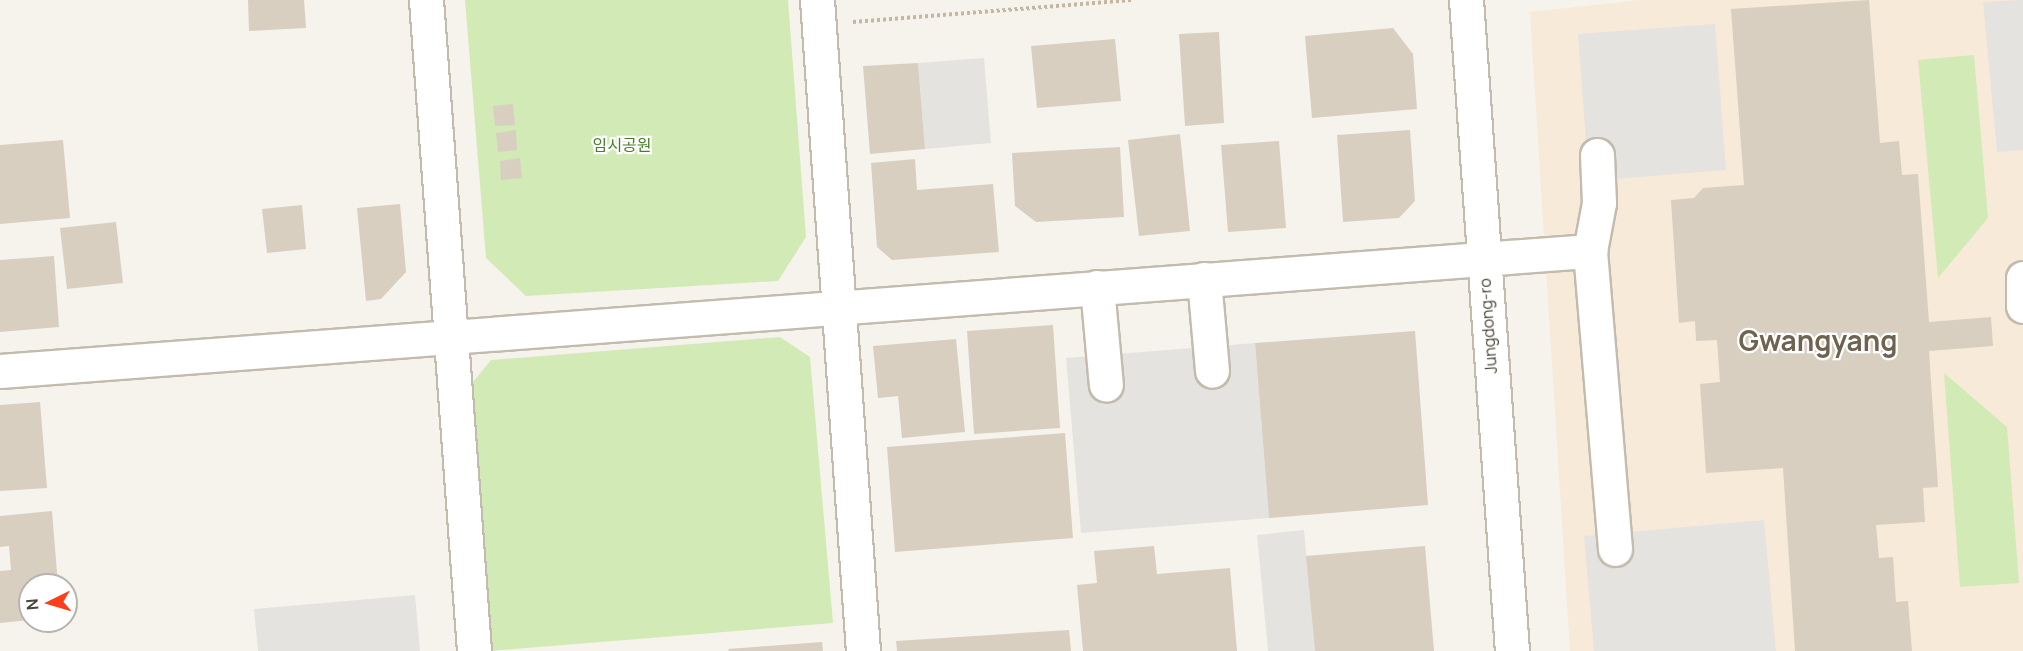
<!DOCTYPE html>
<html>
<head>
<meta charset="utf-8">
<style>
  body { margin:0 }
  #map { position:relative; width:2023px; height:651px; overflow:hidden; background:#f6f3ec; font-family:Manrope,"Noto Sans KR",sans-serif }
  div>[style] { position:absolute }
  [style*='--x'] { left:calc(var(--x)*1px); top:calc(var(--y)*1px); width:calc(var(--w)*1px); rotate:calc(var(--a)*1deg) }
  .commercial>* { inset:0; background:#f7ead8 }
  .green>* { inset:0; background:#d2eab5 }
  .parking>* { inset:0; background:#e5e3e0 }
  .building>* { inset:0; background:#d8cfc1 }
  .path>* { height:4px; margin-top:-2px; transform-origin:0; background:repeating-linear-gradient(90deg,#c4b79f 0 3px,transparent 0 6px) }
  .roads { filter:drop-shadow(2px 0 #c2bbae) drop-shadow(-2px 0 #c2bbae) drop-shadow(0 2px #c2bbae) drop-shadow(0 -2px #c2bbae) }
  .minor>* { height:33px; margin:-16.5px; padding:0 16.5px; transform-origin:16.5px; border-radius:16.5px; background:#fff }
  span { translate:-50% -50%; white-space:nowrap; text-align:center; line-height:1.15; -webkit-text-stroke:4.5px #fff; paint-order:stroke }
  .park-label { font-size:16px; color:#4a7f2a }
  .street-label { font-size:16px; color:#4b4439 }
  .town-label { font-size:28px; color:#6e6250; font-weight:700 }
  .north { position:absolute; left:18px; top:573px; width:60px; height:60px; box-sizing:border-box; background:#fff; border:2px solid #b7b4b0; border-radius:50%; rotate:265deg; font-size:16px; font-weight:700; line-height:24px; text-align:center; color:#4b4439 }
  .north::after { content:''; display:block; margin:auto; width:21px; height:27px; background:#fc3f1d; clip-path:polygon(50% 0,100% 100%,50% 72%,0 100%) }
</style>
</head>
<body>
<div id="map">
  <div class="commercial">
    <div style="clip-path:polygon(1640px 0,2023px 0,2023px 651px,1570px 651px,1530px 12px)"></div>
  </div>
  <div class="green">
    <div style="clip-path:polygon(465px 0,788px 0,806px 237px,778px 281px,526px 296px,486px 258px)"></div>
    <div style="clip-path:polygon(1974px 55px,1988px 218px,1938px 278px,1918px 60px)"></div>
    <div style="clip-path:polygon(780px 337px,810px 357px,833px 623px,490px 651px,468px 388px,491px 360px)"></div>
    <div style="clip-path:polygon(1944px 373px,2007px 427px,2019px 583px,1960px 587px)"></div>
  </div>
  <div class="parking">
    <div style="clip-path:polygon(2023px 0,2023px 150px,1997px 152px,1983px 2px)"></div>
    <div style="clip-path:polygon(1715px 24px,1726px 170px,1589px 181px,1578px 34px)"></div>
    <div style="clip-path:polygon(984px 58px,991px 143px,925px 149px,918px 63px)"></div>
    <div style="clip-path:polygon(1255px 343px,1269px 518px,1081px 533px,1066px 358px)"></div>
    <div style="clip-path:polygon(1764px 520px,1776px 651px,1594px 651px,1584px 536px)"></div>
    <div style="clip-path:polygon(1304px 530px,1315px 651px,1268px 651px,1257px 535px)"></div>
    <div style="clip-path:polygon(415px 595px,420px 651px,258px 651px,254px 609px)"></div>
  </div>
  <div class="building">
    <div style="clip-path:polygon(248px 0,304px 0,306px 28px,249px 31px)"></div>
    <div style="clip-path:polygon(1869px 0,1880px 143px,1899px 141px,1902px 175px,1918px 174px,1929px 322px,1991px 317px,1993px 346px,1929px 351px,1938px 487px,1923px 488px,1925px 522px,1876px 525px,1879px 558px,1893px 557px,1896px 602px,1908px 601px,1912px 651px,1795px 651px,1783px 468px,1706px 473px,1700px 384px,1720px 382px,1717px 340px,1696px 341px,1695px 321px,1679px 323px,1671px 200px,1694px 198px,1703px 188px,1744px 185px,1731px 9px)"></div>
    <div style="clip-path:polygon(1393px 28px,1413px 54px,1417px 109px,1312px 118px,1305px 36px)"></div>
    <div style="clip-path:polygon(1219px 32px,1224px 123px,1185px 126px,1179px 34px)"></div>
    <div style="clip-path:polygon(1115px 39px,1121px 101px,1037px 108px,1031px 46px)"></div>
    <div style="clip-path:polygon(918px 63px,925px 149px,870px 154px,863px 66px)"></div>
    <div style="clip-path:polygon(513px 104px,515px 125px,495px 126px,493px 106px)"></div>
    <div style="clip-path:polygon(516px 130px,517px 150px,498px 152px,496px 133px)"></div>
    <div style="clip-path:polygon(1410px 130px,1415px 201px,1399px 218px,1343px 222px,1337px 135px)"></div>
    <div style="clip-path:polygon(1180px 134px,1190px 231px,1139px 236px,1128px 140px)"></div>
    <div style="clip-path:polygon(63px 140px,70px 218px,0 224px,0 145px)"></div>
    <div style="clip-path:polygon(1279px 141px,1286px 228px,1228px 232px,1221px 145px)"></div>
    <div style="clip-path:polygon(1120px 147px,1124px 217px,1036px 222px,1015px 206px,1012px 153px)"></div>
    <div style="clip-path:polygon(520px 158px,522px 178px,501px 180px,500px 161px)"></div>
    <div style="clip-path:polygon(915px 159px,917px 190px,993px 184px,999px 252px,892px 260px,877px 247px,871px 163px)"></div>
    <div style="clip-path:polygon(400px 204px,406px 272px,381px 299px,366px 301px,357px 208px)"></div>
    <div style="clip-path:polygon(302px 205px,306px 249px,267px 253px,262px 209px)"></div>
    <div style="clip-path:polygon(116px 222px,123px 283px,67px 289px,60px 228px)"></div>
    <div style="clip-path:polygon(54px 256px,59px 327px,0 332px,0 260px)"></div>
    <div style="clip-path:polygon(1053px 325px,1060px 428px,974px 434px,967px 331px)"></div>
    <div style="clip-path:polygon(1415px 331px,1428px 505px,1269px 518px,1255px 343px)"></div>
    <div style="clip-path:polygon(956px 339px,965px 432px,902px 438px,898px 396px,878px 398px,873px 346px)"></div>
    <div style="clip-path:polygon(40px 402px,47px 488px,0 491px,0 405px)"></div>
    <div style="clip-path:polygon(1065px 433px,1073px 538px,895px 552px,887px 447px)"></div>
    <div style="clip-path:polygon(52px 511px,58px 585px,30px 585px,30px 620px,0 623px,0 571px,11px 570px,9px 546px,0 547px,0 516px)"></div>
    <div style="clip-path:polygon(1154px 546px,1157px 574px,1230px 568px,1237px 651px,1083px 651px,1077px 585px,1097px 583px,1094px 551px)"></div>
    <div style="clip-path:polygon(1425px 546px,1434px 651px,1315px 651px,1306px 556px)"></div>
    <div style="clip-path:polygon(1069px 630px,1071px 651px,897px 651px,896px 641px)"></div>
    <div style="clip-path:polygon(822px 642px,823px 651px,729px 651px,728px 649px)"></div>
  </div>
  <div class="path">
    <div style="--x:853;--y:22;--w:279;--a:-4.5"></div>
  </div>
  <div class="roads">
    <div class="minor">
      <div style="--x:426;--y:0;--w:653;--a:85.78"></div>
      <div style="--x:817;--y:0;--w:653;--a:85.96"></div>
      <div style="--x:1466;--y:0;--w:653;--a:85.96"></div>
      <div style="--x:1590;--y:251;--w:299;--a:85.2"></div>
      <div style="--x:2023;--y:278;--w:28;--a:90"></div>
      <div style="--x:1204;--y:279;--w:92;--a:85"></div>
      <div style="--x:1097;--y:287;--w:98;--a:84.8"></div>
      <div style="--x:0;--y:371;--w:1595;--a:-4.32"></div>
      <div style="--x:1590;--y:251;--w:49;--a:-79.4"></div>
      <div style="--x:1599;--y:203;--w:48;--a:-92.4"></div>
    </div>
  </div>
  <div class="park-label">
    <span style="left:622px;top:145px">임시공원</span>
  </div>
  <div class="street-label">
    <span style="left:1488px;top:326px;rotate:-94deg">Jungdong-ro</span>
  </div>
  <div class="town-label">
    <span style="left:1818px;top:340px">Gwangyang</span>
  </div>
  <div class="north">N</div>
</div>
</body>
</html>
